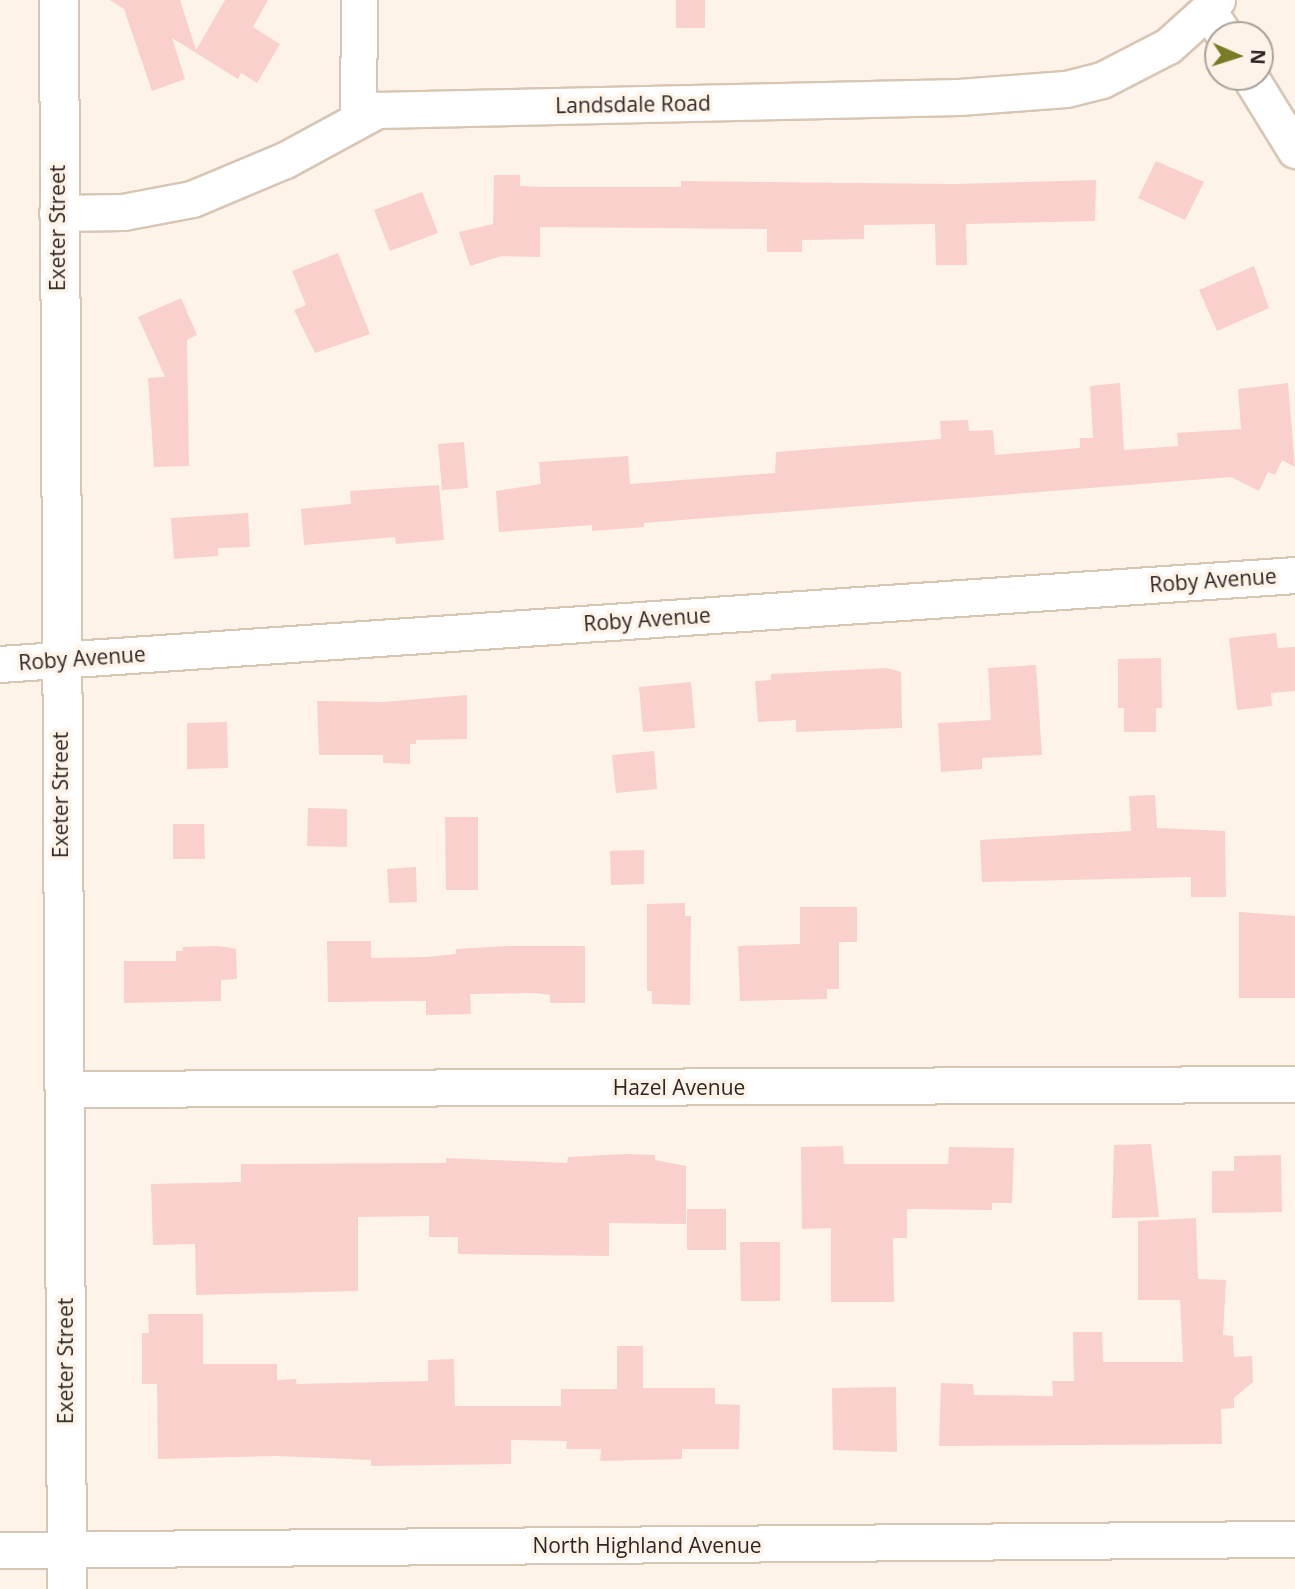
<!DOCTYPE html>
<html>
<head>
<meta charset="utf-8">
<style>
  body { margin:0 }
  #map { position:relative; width:1295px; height:1589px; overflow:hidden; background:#fef3e9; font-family:"Open Sans",sans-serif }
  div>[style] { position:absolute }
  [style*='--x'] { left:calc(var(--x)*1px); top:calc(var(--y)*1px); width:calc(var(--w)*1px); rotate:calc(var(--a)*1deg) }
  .building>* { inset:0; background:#f9d0cc }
  .roads { filter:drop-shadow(2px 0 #d8c6b5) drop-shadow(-2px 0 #d8c6b5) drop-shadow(0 2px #d8c6b5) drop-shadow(0 -2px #d8c6b5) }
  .street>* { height:35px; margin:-17.5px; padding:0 17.5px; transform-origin:17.5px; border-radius:17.5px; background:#fff }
  .secondary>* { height:38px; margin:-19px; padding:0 19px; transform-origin:19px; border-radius:19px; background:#fff }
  span { translate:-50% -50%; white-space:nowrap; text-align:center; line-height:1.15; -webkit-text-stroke:7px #fef3e9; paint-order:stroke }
  .street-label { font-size:21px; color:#2e2721 }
  .north { position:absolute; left:1204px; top:21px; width:70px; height:70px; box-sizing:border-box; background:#fef3e9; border:2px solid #aba199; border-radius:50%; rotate:93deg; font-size:19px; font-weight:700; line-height:28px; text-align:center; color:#2e2721 }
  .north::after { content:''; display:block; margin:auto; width:24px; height:32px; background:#797c24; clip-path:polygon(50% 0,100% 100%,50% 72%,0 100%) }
</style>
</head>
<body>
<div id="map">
  <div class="building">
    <div style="clip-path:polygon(110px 0,180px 0,196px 50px,225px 0,268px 0,253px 27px,280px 44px,257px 83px,241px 73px,238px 79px,172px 38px,185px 79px,152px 91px,124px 9px)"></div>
    <div style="clip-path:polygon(676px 0,705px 0,705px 28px,676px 28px)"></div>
    <div style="clip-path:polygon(1156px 161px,1204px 182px,1185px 220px,1138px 198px)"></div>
    <div style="clip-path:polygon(494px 175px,520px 175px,520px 186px,540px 187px,681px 187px,681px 181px,955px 184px,1096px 180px,1095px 221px,966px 224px,967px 265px,936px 265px,935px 224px,864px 225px,864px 239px,802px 240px,802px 252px,767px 252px,767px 229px,540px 227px,540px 257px,502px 256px,470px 266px,459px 232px,493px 224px)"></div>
    <div style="clip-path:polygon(422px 192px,438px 233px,390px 251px,374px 210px)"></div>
    <div style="clip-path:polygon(338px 253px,370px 334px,315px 353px,294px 310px,306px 305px,292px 271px)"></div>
    <div style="clip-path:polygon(1254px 266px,1269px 308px,1217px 331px,1199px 290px)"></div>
    <div style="clip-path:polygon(181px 298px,197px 335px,187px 340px,189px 466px,154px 467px,148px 378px,165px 377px,138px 317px)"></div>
    <div style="clip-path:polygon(1120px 383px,1124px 450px,1178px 446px,1177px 433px,1241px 429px,1238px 389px,1288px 383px,1295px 467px,1282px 460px,1275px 475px,1268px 472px,1259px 491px,1231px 477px,644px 523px,644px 527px,592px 531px,592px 525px,499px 532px,496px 491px,541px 484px,539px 462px,628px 456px,630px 484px,775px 473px,776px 452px,941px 439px,940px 421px,968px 420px,969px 431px,993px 430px,995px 455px,1080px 448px,1080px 438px,1093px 438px,1090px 386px)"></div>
    <div style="clip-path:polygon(464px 442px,468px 488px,442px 490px,438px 444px)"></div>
    <div style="clip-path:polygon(439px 485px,444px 540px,396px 544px,395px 537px,304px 545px,301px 509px,351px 504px,350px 491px)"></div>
    <div style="clip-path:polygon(248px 513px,250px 547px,218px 548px,218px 556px,174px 559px,171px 518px)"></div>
    <div style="clip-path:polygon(1276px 633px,1278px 648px,1295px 647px,1295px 691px,1271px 693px,1272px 706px,1237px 710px,1229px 638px)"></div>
    <div style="clip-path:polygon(1161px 658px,1162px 708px,1156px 708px,1156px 732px,1124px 732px,1124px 708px,1118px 708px,1118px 659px)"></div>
    <div style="clip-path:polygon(1036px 665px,1042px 755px,982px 758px,982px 769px,941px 772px,938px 723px,991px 720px,988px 668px)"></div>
    <div style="clip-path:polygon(887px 668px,901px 672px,902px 728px,796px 732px,796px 720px,758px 722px,755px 681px,771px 680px,771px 674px)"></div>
    <div style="clip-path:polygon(691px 682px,695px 728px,643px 732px,639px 687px)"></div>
    <div style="clip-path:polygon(467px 695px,467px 739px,416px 740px,416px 744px,410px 744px,410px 764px,383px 763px,383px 755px,319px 755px,317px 701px,383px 702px)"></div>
    <div style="clip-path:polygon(227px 722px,228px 768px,187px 769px,187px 723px)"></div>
    <div style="clip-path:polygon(654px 751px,657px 789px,616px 793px,612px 755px)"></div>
    <div style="clip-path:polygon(1155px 795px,1157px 828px,1225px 831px,1226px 897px,1191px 897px,1191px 877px,982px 882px,980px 840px,1131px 831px,1129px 796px)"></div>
    <div style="clip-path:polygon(308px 808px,347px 809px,347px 847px,307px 846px)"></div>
    <div style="clip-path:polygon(445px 817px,478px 817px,478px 890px,446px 890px)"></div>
    <div style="clip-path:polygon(173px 824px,204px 824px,205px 859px,173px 859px)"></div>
    <div style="clip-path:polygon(644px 850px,644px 884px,611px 885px,610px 851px)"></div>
    <div style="clip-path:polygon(416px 867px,417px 902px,389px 903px,387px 869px)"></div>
    <div style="clip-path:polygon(685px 903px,685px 916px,691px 916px,690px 1005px,652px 1004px,652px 991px,647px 991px,647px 904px)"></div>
    <div style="clip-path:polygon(800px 907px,857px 907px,857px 942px,839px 942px,839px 989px,827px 989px,827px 999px,740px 1001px,738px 946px,800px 944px)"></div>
    <div style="clip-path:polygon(1239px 912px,1295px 916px,1295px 998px,1239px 998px)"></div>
    <div style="clip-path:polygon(327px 941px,371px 941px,371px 958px,427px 957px,456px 954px,456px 949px,507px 946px,585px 946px,585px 1003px,550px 1003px,550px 995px,535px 993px,470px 994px,471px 1014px,426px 1015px,426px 1001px,328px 1002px)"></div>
    <div style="clip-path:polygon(219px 946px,236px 949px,237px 979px,221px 980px,221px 1001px,124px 1003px,124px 961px,176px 961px,176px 951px,183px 951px,182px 947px)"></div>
    <div style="clip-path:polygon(1151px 1144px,1159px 1217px,1112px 1218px,1114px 1145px)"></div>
    <div style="clip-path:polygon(843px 1146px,844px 1164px,948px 1164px,949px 1147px,1014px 1148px,1012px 1203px,992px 1203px,992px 1210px,907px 1209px,907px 1238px,893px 1238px,894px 1302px,831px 1302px,831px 1228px,802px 1229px,801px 1147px)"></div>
    <div style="clip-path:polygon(626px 1154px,655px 1155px,655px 1160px,686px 1166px,686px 1224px,609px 1223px,609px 1256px,458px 1254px,458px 1237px,429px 1237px,429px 1216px,358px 1217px,358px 1291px,196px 1295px,195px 1244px,153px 1245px,151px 1184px,241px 1182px,241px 1164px,446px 1163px,446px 1158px,567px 1163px,568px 1157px)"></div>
    <div style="clip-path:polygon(1281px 1155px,1282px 1212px,1212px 1213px,1212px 1171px,1234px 1171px,1234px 1156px)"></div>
    <div style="clip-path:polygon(687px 1209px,726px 1209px,726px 1250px,687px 1250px)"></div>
    <div style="clip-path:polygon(1196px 1218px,1198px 1279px,1226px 1280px,1223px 1335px,1233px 1336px,1234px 1357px,1252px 1356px,1253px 1382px,1234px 1398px,1234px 1408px,1221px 1409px,1222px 1444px,939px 1446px,941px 1383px,973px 1384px,974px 1395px,1053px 1396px,1052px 1381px,1074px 1381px,1073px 1332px,1102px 1332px,1103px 1362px,1183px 1362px,1180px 1300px,1138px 1300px,1138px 1221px)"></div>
    <div style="clip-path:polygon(740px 1242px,780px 1242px,780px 1301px,741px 1301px)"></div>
    <div style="clip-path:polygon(148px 1314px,203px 1314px,203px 1364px,277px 1364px,277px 1380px,296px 1379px,296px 1384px,428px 1381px,428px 1360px,454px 1359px,455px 1406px,561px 1406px,561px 1389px,617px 1389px,617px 1346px,643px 1346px,643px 1388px,715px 1388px,715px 1404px,740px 1405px,739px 1449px,682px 1449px,682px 1459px,600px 1461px,601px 1449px,566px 1449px,567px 1441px,511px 1440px,511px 1464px,371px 1466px,371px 1460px,276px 1456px,158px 1459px,157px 1384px,142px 1384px,142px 1333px,149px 1333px)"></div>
    <div style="clip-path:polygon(896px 1387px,897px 1452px,833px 1450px,832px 1388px)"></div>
  </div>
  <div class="roads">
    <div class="street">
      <div style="--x:1217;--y:0;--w:13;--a:132"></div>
      <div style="--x:1208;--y:10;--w:30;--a:57"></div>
      <div style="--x:1250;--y:77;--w:86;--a:58.3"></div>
      <div style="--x:358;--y:117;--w:117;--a:-89.5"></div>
      <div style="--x:57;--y:213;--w:66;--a:-0.9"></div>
      <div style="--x:123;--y:212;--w:70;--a:-10.7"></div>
      <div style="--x:192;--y:199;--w:101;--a:-22.8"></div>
      <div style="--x:285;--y:160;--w:105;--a:-28.5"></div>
      <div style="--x:377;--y:110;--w:582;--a:-1.28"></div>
      <div style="--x:959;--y:97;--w:107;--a:-4.3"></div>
      <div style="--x:1066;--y:89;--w:37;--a:-14"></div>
      <div style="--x:1102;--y:80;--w:74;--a:-27.3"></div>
      <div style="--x:1168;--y:46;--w:54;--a:-42"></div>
      <div style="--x:0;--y:664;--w:1298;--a:-3.93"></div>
      <div style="--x:63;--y:1089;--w:1232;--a:-0.23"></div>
      <div style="--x:0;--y:1550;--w:1295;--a:-0.49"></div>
    </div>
    <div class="secondary">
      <div style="--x:59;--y:0;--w:1589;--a:89.71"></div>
    </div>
  </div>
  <div class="street-label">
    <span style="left:633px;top:104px;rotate:-1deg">Landsdale Road</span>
    <span style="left:57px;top:228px;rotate:-90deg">Exeter Street</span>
    <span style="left:1213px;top:580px;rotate:-4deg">Roby Avenue</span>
    <span style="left:647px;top:619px;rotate:-4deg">Roby Avenue</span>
    <span style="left:82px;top:658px;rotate:-4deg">Roby Avenue</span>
    <span style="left:60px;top:795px;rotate:-90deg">Exeter Street</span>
    <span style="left:679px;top:1087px">Hazel Avenue</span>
    <span style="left:65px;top:1361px;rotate:-90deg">Exeter Street</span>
    <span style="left:647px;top:1545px">North Highland Avenue</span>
  </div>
  <div class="north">N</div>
</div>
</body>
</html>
